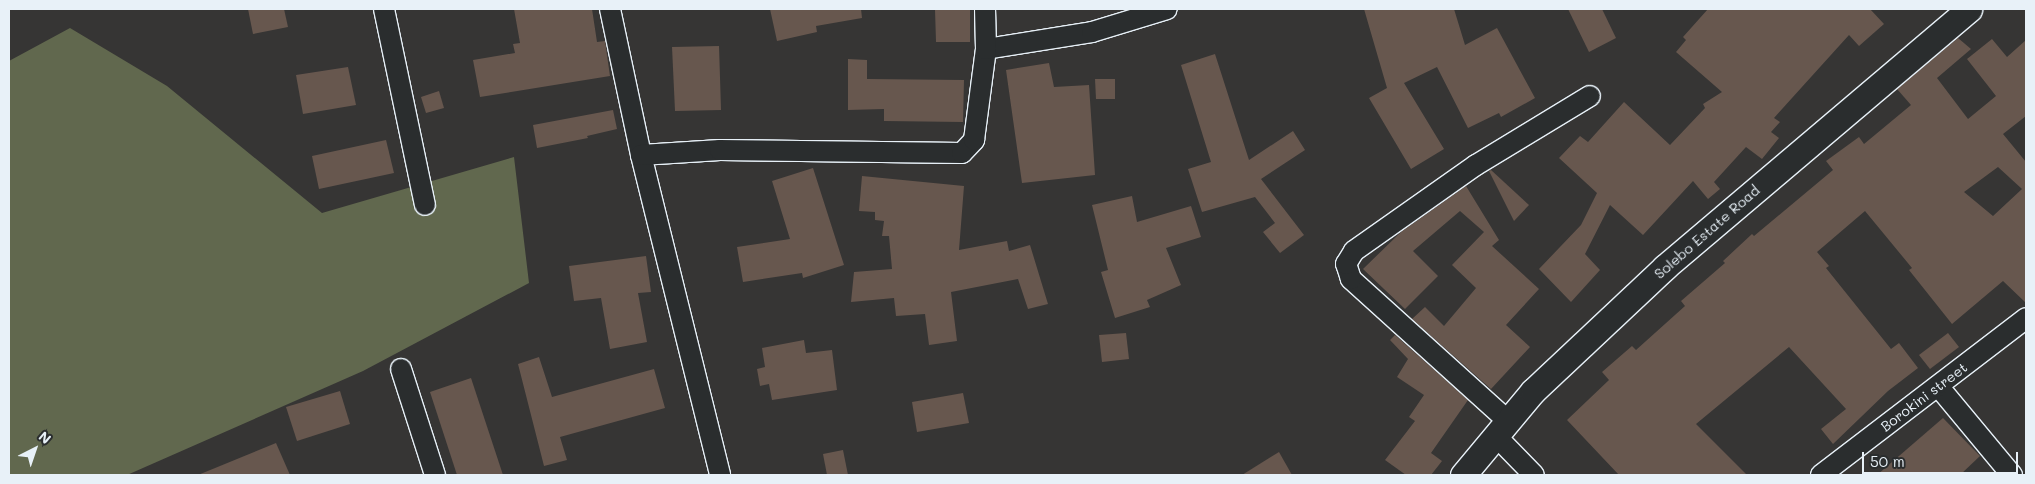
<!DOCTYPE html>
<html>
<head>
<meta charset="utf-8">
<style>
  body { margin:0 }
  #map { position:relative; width:2035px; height:484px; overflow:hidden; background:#363534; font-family:Mali,sans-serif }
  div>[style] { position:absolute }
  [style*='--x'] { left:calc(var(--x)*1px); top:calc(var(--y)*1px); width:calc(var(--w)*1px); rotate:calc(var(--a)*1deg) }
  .green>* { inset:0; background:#61684e }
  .building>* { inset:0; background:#67574e }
  .roads { filter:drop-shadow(1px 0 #e8f1f8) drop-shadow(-1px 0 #e8f1f8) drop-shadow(0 1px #e8f1f8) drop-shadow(0 -1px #e8f1f8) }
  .minor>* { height:20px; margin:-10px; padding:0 10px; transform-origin:10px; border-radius:10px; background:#2a2d2e }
  .tertiary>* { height:25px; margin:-12.5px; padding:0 12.5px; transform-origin:12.5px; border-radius:12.5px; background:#2a2d2e }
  span { translate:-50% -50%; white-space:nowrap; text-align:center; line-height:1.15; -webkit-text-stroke:5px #2a2d2e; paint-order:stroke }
  .street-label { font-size:14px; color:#e8f1f8 }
  .frame { position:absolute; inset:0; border:10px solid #e8f1f8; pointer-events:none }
  .north { position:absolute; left:10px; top:424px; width:50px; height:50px; -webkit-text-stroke:4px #2a2d2e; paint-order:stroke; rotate:41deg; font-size:14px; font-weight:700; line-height:20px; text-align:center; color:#e8f1f8 }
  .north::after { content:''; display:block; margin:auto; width:18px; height:22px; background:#e8f1f8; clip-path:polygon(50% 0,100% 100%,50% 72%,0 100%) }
  .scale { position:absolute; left:1862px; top:452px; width:156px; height:22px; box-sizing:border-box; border:2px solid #e8f1f8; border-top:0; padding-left:6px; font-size:15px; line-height:18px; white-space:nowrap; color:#e8f1f8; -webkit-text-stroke:4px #2a2d2e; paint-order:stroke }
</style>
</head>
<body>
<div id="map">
  <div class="green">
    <div style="clip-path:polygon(70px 28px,167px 86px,322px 213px,514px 157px,529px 283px,363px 371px,127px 475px,9px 475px,9px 61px)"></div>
  </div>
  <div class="building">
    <div style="clip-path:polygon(248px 9px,284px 9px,288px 27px,253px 34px)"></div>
    <div style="clip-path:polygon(514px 9px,592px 9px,597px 42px,605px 41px,610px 76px,480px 97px,473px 60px,515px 53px,513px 44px,520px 43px)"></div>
    <div style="clip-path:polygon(770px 9px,861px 9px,862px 18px,816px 26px,817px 32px,777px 41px)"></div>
    <div style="clip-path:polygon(935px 9px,970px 9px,970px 42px,936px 42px)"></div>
    <div style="clip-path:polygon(1364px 9px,1454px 9px,1465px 45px,1497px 28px,1535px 98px,1501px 117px,1499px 113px,1468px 128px,1437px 67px,1404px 83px,1444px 149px,1411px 169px,1369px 98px,1387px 88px)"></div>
    <div style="clip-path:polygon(1568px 9px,1602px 9px,1616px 38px,1589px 52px)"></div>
    <div style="clip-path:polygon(1708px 9px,1870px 9px,1884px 24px,1859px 46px,1849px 35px,1774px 118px,1780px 122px,1771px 132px,1779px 138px,1762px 159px,1746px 147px,1714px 182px,1720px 189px,1708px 199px,1693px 181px,1643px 235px,1610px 205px,1585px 254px,1600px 270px,1571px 302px,1539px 269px,1581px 225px,1597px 193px,1559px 158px,1580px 136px,1588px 142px,1624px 102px,1670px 145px,1705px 108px,1703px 104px,1722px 92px,1676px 52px,1686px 40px,1683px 37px)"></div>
    <div style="clip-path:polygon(evenodd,1958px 38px,1971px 49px,1937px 78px,1968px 119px,1996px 96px,1967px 59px,1992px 39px,2007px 57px,2026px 40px,2026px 116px,2003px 134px,2026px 162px,2026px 303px,2003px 281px,1952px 324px,1909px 270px,1912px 268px,1865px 211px,1817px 252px,1829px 266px,1826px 268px,1891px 349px,1899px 343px,1918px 368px,1888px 391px,1833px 444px,1821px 429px,1846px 409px,1789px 347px,1696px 424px,1747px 475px,1619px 475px,1567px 420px,1609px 380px,1602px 372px,1632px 346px,1636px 350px,1685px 306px,1681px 301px,1725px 263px,1723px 261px,1752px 234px,1754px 236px,1833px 170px,1826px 161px,1859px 137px,1864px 144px,1911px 105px,1897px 89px,1958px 38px,1998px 167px,2022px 189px,1993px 216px,1964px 192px,1998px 167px)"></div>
    <div style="clip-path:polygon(719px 46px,721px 110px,675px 111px,672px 47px)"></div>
    <div style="clip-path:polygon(1215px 54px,1249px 160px,1293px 131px,1305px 150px,1261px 179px,1304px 235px,1280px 253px,1263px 232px,1275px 223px,1255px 197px,1202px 212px,1188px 169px,1211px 162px,1181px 65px)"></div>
    <div style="clip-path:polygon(848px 59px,867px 60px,867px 79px,964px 80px,963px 122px,884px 121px,884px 109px,848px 110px)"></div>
    <div style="clip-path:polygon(1049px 63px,1054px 87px,1089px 85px,1095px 175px,1022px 183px,1006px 70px)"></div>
    <div style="clip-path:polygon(348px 67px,356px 105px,303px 114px,296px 75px)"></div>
    <div style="clip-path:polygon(1095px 79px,1115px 79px,1115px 99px,1096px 99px)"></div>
    <div style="clip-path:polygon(439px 91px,444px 108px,426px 113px,421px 97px)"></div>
    <div style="clip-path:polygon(613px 110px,617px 129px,587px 136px,588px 138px,537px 148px,533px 125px)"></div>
    <div style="clip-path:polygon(386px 140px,394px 173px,319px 189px,312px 156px)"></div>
    <div style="clip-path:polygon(813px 168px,844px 265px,803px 278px,802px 273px,743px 282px,737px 247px,790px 239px,772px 181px)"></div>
    <div style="clip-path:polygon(1491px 170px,1529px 205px,1514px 221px,1489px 171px)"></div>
    <div style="clip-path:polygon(862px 176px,964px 186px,959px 250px,1007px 241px,1009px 251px,1030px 245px,1048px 304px,1028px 309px,1018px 279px,951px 292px,957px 341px,929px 345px,925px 314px,896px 316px,894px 298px,851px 302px,854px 272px,892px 269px,889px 236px,882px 236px,884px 221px,875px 220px,875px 212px,859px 211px)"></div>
    <div style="clip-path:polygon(1466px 186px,1499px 240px,1492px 246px,1539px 289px,1506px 325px,1530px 347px,1491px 389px,1412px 319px,1425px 307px,1444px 326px,1476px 288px,1452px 265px,1484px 232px,1460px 211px,1413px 251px,1438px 276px,1405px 309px,1363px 269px,1401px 232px)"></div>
    <div style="clip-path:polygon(1132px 196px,1137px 222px,1191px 206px,1201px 237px,1166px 248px,1181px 285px,1147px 300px,1150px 307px,1115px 318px,1101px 272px,1108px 270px,1092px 205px)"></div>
    <div style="clip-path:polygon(646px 256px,651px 292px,638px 293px,647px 342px,610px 349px,601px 298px,574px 301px,569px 266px)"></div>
    <div style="clip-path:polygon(1126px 333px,1129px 359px,1102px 362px,1099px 335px)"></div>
    <div style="clip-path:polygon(1948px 333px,1959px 347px,1930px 369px,1919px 355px)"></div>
    <div style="clip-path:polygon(1395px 335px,1468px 400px,1431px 453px,1442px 461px,1431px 475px,1406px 475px,1385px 460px,1415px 421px,1409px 417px,1424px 395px,1397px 377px,1408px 359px,1390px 340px)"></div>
    <div style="clip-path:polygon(804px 340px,806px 353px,832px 350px,837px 390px,772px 400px,769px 384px,760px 386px,757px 369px,765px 367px,762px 348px)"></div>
    <div style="clip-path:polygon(539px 357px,552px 397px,654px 369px,665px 408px,560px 437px,567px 460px,544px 466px,518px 364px)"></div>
    <div style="clip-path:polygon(471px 378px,503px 475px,457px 475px,430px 392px)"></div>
    <div style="clip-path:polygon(340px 391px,350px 424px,297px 441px,286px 407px)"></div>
    <div style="clip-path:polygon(963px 393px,969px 423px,917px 432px,912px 402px)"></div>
    <div style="clip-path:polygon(1943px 418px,1980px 456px,1960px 475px,1877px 475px)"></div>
    <div style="clip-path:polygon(276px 443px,290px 475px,198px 475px)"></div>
    <div style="clip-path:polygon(843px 450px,848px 475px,827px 475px,823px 454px)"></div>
    <div style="clip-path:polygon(1279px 452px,1292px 475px,1242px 475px)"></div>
  </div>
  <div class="roads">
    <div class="minor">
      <div style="--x:384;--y:9;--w:200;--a:78.2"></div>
      <div style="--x:610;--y:9;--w:149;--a:78"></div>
      <div style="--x:641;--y:155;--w:330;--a:76.1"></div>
      <div style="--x:986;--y:49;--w:107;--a:-9.1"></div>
      <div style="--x:1092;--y:32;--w:78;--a:-17"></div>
      <div style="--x:641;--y:155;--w:79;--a:-3.6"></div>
      <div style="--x:720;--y:150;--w:242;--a:0.7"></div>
      <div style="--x:962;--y:153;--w:18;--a:-47"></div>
      <div style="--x:974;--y:140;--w:92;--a:-82.5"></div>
      <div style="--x:986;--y:49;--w:40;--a:-91.4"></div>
      <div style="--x:401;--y:369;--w:111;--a:72.2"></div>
      <div style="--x:1938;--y:386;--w:116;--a:50.3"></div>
      <div style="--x:1508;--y:421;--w:212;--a:-137.9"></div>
      <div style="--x:1351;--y:279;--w:16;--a:-108"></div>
      <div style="--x:1346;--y:264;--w:15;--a:-58"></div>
      <div style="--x:1354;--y:251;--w:149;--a:-35.2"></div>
      <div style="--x:1476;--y:165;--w:133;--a:-31.2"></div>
      <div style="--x:1496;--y:436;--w:54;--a:45.7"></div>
      <div style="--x:1821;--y:475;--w:258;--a:-37.4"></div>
    </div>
    <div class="tertiary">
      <div style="--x:1463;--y:475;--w:109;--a:-50.2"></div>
      <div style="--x:1533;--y:391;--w:181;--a:-43.2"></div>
      <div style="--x:1665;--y:267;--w:399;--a:-40.3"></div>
    </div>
  </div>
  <div class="street-label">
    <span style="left:1707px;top:232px;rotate:-41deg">Solebo Estate Road</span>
    <span style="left:1924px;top:397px;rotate:-37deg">Borokini street</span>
  </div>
  <div class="frame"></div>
  <div class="north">N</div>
  <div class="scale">50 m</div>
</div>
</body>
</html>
